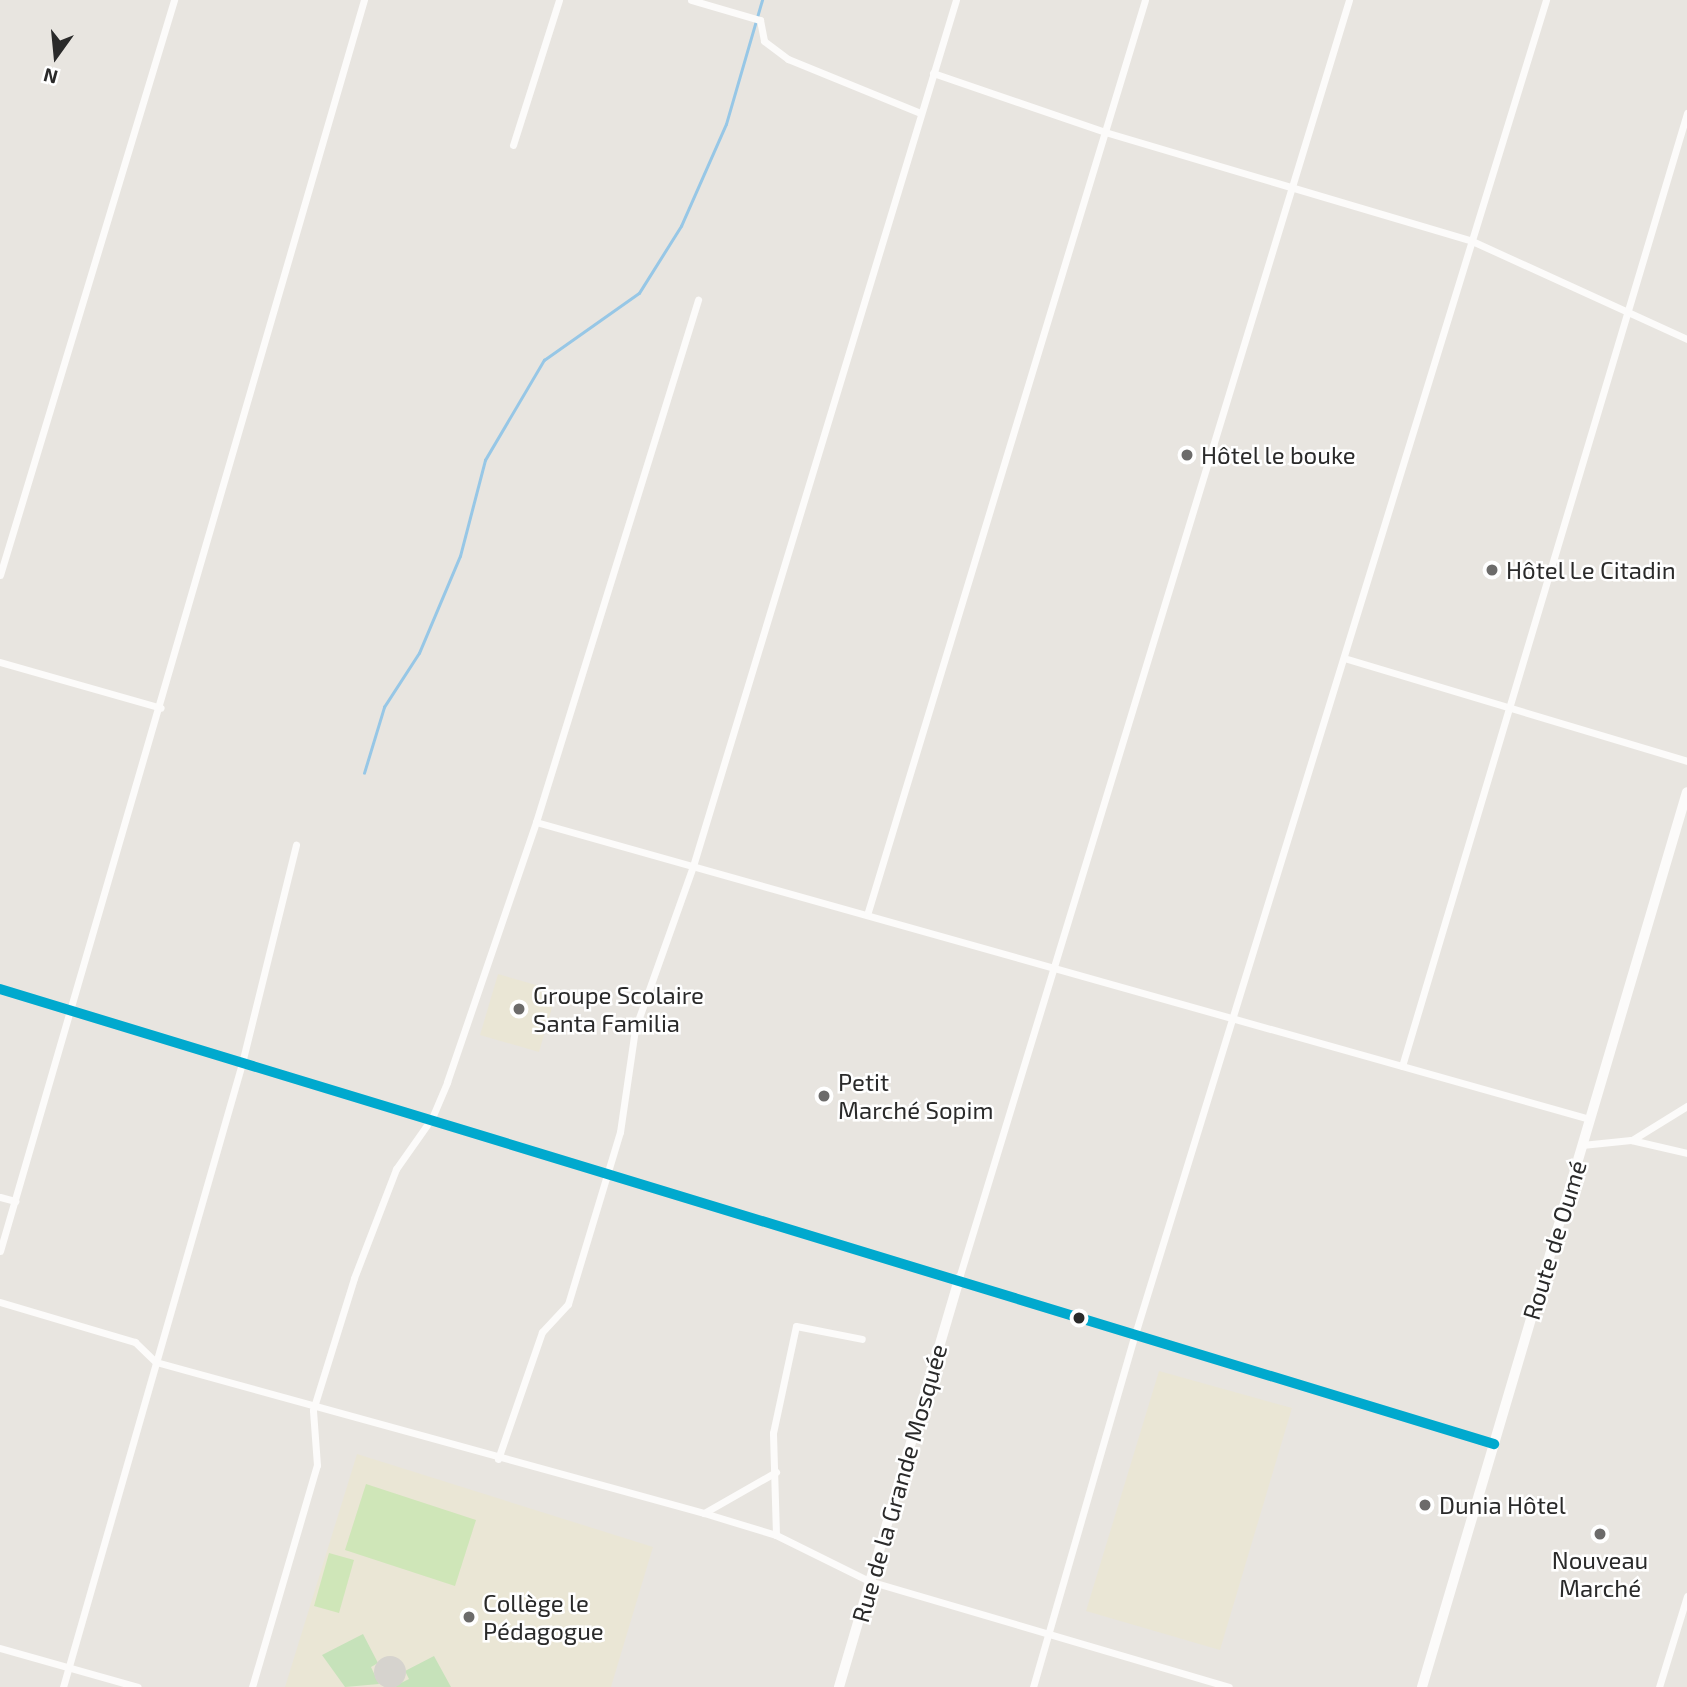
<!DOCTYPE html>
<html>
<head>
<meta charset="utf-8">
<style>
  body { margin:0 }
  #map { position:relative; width:1687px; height:1687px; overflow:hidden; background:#e8e5e0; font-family:"Exo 2",sans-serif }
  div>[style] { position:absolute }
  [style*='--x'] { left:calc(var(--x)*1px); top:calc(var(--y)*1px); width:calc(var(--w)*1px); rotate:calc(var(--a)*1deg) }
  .education>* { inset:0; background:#eae6d5 }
  .green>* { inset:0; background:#c6e2ba }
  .pitch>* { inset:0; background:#cfe6b8 }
  .plaza>* { inset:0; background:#d6d3ce }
  .round { border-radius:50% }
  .stream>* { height:2.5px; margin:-1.25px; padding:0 1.25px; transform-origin:1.25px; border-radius:1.25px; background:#97c7e6 }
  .street>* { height:7px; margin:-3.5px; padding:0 3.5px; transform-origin:3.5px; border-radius:3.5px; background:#fcfbfa }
  .secondary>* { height:10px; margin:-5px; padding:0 5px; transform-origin:5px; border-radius:5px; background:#fcfbfa }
  .bus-1>* { height:10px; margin:-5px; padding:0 5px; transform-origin:5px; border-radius:5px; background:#00a9ce }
  .dots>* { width:19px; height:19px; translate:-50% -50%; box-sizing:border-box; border:4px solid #fff; border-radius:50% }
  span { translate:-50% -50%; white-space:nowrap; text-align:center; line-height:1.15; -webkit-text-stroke:5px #fff; paint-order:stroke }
  .poi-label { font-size:24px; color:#2a2a2a }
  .left { translate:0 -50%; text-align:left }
  .street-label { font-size:24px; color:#2a2a2a }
  .north { position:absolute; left:21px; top:21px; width:70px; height:70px; -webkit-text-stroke:5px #fff; paint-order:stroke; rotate:195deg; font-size:19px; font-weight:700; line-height:28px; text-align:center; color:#2a2a2a }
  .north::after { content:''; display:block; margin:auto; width:24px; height:32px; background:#2a2a2a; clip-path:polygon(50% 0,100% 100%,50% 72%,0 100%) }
</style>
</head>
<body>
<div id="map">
  <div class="education">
    <div style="clip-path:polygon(498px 974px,557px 991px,539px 1052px,480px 1035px)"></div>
    <div style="clip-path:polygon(1159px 1371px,1292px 1408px,1220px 1650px,1086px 1611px)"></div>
    <div style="clip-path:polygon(357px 1454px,653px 1547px,611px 1687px,285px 1687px)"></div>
  </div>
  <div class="green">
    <div style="clip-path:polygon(363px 1634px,378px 1663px,371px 1667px,379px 1684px,345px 1687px,322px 1655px)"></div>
    <div style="clip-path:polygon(434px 1656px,451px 1687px,393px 1687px,409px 1679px,405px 1671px)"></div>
  </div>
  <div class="pitch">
    <div style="clip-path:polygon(366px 1484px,476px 1520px,455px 1586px,345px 1550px)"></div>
    <div style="clip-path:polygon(329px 1553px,354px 1560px,339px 1613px,314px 1606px)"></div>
  </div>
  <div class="plaza">
    <div class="round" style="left:374px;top:1656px;width:32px;height:32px"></div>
  </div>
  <div class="stream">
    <div style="--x:364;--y:773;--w:69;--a:-73.1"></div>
    <div style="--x:384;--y:707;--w:64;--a:-57.1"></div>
    <div style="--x:419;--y:653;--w:105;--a:-67.1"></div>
    <div style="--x:460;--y:556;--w:99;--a:-75.4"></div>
    <div style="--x:485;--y:460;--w:116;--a:-59.5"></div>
    <div style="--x:544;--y:360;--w:116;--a:-35.2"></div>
    <div style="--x:639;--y:293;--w:79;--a:-57.9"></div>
    <div style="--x:681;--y:226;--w:111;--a:-66.2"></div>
    <div style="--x:726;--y:124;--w:129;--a:-73.8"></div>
  </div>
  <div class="street">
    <div style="--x:691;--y:0;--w:72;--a:16.2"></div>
    <div style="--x:760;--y:20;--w:21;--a:79"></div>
    <div style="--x:764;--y:41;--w:30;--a:37"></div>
    <div style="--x:788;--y:59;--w:143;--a:22.2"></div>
    <div style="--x:933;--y:73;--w:182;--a:18.9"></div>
    <div style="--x:1105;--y:132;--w:383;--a:16.5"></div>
    <div style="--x:1472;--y:241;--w:236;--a:24.5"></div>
    <div style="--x:513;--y:145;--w:152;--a:-72.4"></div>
    <div style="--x:0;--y:575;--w:601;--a:-73.16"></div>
    <div style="--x:1344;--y:658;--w:358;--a:16.7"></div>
    <div style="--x:0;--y:662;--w:167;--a:15.9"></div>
    <div style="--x:536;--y:822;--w:1095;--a:15.74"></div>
    <div style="--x:867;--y:915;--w:956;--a:-73.1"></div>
    <div style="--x:0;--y:989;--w:1562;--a:16.94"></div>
    <div style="--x:1402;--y:1066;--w:995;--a:-73.35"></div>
    <div style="--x:1632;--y:1140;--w:65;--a:-31.7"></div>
    <div style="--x:1582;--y:1145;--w:49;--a:-5.8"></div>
    <div style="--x:1631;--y:1140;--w:57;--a:13.1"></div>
    <div style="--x:0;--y:1197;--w:16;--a:15"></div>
    <div style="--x:0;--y:1251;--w:1303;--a:-73.78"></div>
    <div style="--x:959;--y:1278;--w:1336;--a:-73.03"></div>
    <div style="--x:0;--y:1302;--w:141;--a:16.5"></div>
    <div style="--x:135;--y:1342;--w:29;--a:44"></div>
    <div style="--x:156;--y:1362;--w:568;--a:15.41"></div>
    <div style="--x:704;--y:1513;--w:75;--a:17"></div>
    <div style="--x:776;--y:1535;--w:104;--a:26.3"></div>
    <div style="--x:869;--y:1581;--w:375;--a:16.4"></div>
    <div style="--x:498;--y:1459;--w:134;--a:-70.9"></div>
    <div style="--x:542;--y:1332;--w:38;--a:-47"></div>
    <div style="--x:568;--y:1304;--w:180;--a:-73.2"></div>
    <div style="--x:620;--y:1132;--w:104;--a:-81.7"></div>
    <div style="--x:635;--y:1029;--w:173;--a:-70.4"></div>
    <div style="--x:693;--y:866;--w:905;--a:-73.11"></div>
    <div style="--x:704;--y:1513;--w:83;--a:-29.7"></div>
    <div style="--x:776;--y:1535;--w:102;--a:-91.7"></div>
    <div style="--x:773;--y:1433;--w:109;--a:-77.9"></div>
    <div style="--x:796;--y:1326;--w:67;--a:11.1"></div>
    <div style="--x:0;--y:1648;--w:143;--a:15.8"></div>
    <div style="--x:63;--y:1687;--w:649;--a:-73.99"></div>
    <div style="--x:242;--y:1063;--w:225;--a:-76.1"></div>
    <div style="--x:252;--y:1687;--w:231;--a:-73.7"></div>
    <div style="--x:317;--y:1465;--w:55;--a:-94.2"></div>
    <div style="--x:313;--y:1410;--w:138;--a:-72.7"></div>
    <div style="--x:354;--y:1278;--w:117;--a:-68.9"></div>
    <div style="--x:396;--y:1169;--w:62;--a:-54.8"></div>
    <div style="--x:432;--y:1118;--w:39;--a:-67"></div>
    <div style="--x:447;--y:1082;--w:275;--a:-71.1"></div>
    <div style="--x:536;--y:822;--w:547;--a:-72.76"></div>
    <div style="--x:1033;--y:1687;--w:371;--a:-73.9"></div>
    <div style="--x:1136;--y:1331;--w:1393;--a:-72.88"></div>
    <div style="--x:1659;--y:1687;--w:95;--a:-72.9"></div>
  </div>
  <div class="secondary">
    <div style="--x:839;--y:1687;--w:426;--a:-73.6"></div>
    <div style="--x:1422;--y:1687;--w:933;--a:-73.51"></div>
  </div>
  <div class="bus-1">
    <div style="--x:0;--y:989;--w:1562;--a:16.94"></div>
  </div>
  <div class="dots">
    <div style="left:1187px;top:455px;background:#6c6b6a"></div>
    <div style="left:1492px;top:570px;background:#6c6b6a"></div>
    <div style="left:519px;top:1009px;background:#6c6b6a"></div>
    <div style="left:824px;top:1096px;background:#6c6b6a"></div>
    <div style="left:1079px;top:1318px;background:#2a2a2a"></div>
    <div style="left:1425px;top:1505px;background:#6c6b6a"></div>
    <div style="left:1600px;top:1534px;background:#6c6b6a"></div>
    <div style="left:469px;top:1617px;background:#6c6b6a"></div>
  </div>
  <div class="poi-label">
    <span class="left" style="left:1201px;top:455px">Hôtel le bouke</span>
    <span class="left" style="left:1506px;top:570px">Hôtel Le Citadin</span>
    <span class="left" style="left:533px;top:1009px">Groupe Scolaire<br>Santa Familia</span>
    <span class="left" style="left:838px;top:1096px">Petit<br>Marché Sopim</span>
    <span class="left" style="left:1439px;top:1505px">Dunia Hôtel</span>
    <span style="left:1600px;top:1574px">Nouveau<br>Marché</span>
    <span class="left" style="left:483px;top:1617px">Collège le<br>Pédagogue</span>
  </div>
  <div class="street-label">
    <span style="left:1554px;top:1240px;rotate:-73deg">Route de Oumé</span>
    <span style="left:899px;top:1483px;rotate:-74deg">Rue de la Grande Mosquée</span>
  </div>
  <div class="north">N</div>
</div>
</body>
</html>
